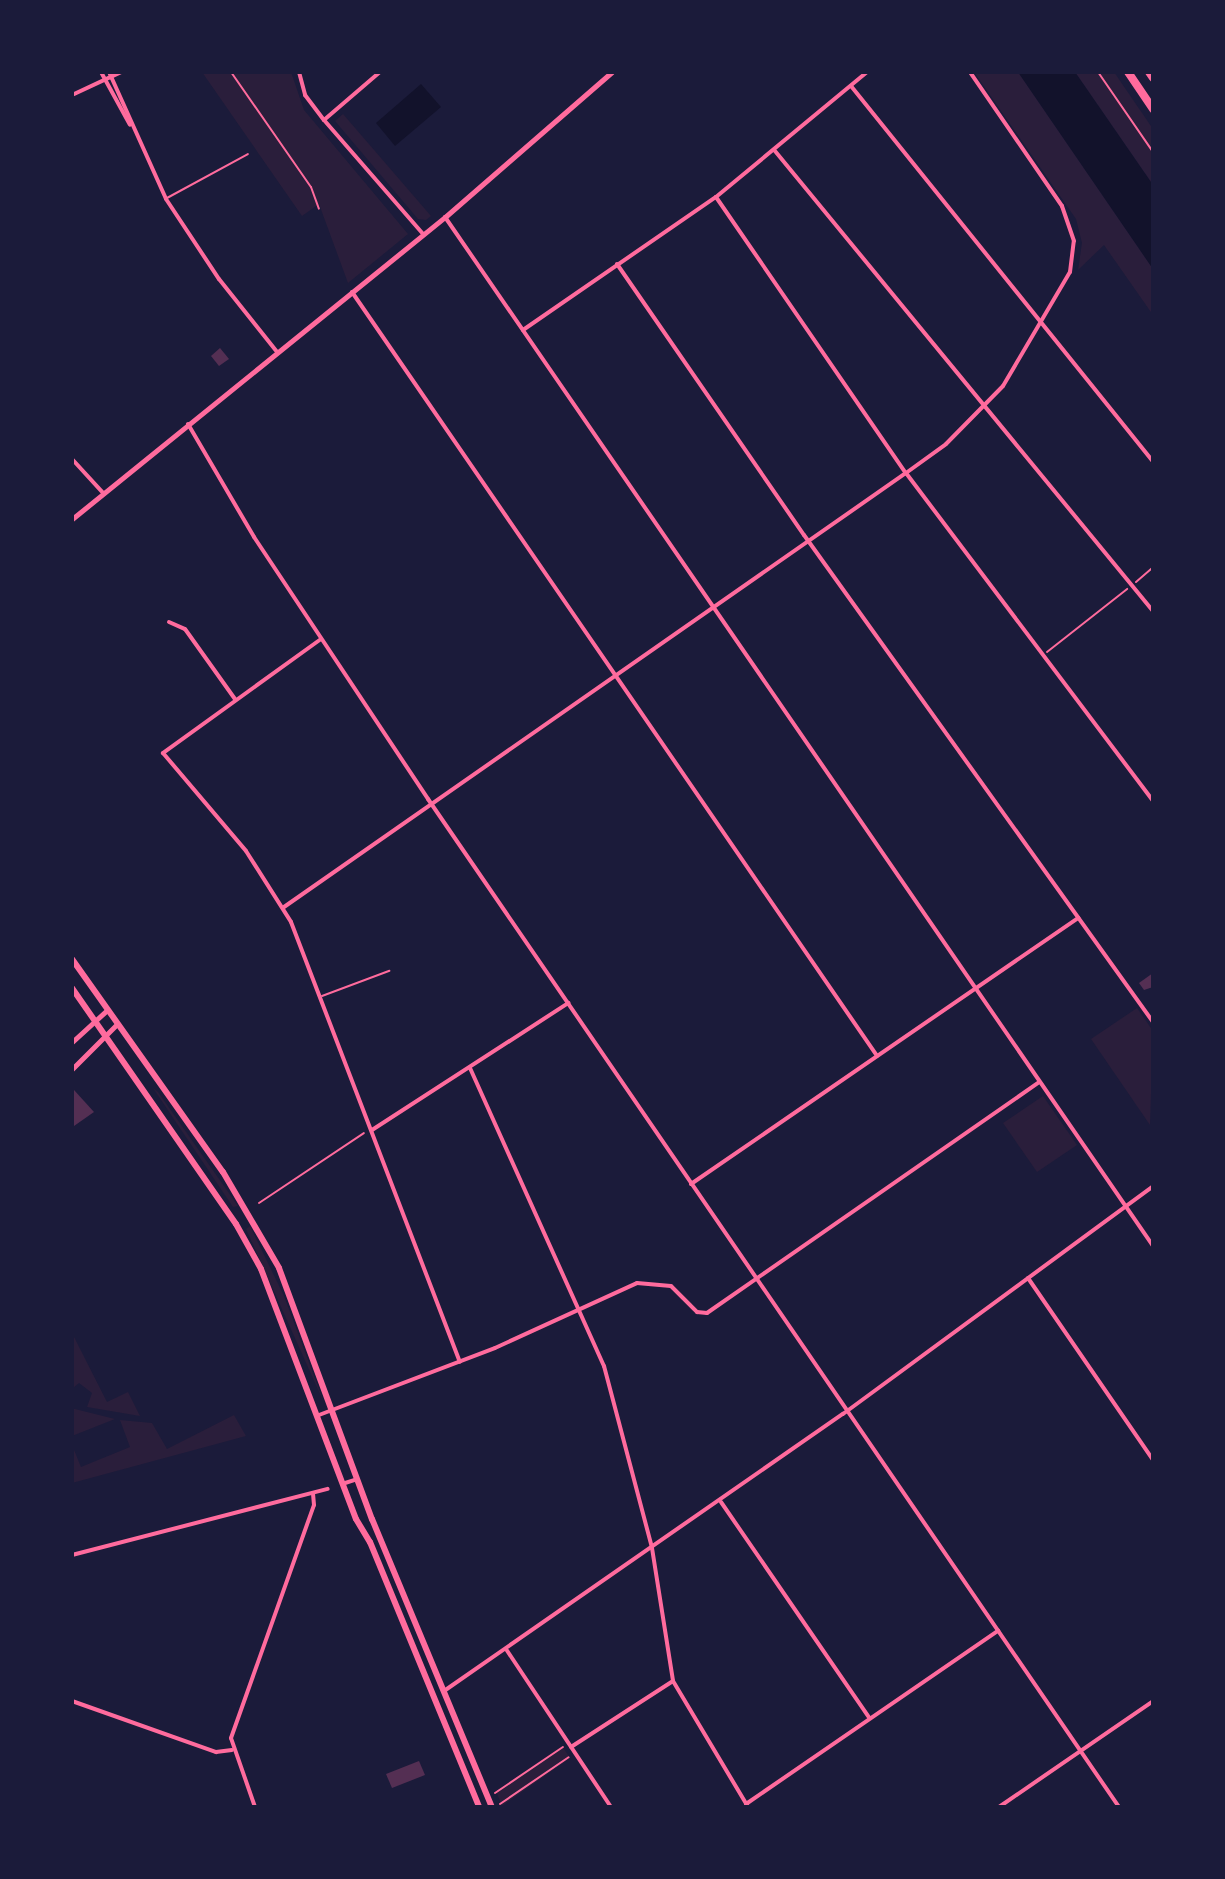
<!DOCTYPE html>
<html>
<head>
<meta charset="utf-8">
<style>
  body { margin:0 }
  #map { position:relative; width:1225px; height:1879px; overflow:hidden; background:#1b1b3a; font-family:"Space Grotesk",sans-serif }
  div>[style] { position:absolute }
  [style*='--x'] { left:calc(var(--x)*1px); top:calc(var(--y)*1px); width:calc(var(--w)*1px); rotate:calc(var(--a)*1deg) }
  .green>* { inset:0; background:#2a1e3b }
  .water>* { inset:0; background:#12122b }
  .building>* { inset:0; background:#542f53 }
  .path>* { height:2px; margin:-1px; padding:0 1px; transform-origin:1px; border-radius:1px; background:#ff6b9d }
  .service>* { height:2px; margin:-1px; padding:0 1px; transform-origin:1px; border-radius:1px; background:#ff6b9d }
  .minor>* { height:4px; margin:-2px; padding:0 2px; transform-origin:2px; border-radius:2px; background:#ff6b9d }
  .tertiary>* { height:5px; margin:-2.5px; padding:0 2.5px; transform-origin:2.5px; border-radius:2.5px; background:#ff6b9d }
  .secondary>* { height:6px; margin:-3px; padding:0 3px; transform-origin:3px; border-radius:3px; background:#ff6b9d }
  .motorway>* { height:8px; margin:-4px; padding:0 4px; transform-origin:4px; border-radius:4px; background:#ff6b9d }
  span { translate:-50% -50%; white-space:nowrap; text-align:center; line-height:1.15; -webkit-text-stroke:6px #1b1b3a; paint-order:stroke }
  .frame { position:absolute; inset:0; border:74px solid #1b1b3a; pointer-events:none }
</style>
</head>
<body>
<div id="map">
  <div class="green">
    <div style="clip-path:polygon(202px 72px,291px 72px,304px 110px,408px 234px,348px 283px,319px 204px,302px 216px)"></div>
    <div style="clip-path:polygon(974px 72px,1018px 72px,1153px 269px,1153px 315px,1104px 245px,1078px 270px,1082px 243px,1076px 219px)"></div>
    <div style="clip-path:polygon(1075px 72px,1114px 72px,1153px 129px,1153px 185px)"></div>
    <div style="clip-path:polygon(343px 114px,431px 216px,426px 220px,418px 219px,335px 121px)"></div>
    <div style="clip-path:polygon(1137px 1008px,1153px 1031px,1150px 1125px,1091px 1039px)"></div>
    <div style="clip-path:polygon(153px 1088px,158px 1092px,238px 1206px,233px 1207px)"></div>
    <div style="clip-path:polygon(1043px 1096px,1077px 1145px,1037px 1172px,1003px 1123px)"></div>
    <div style="clip-path:polygon(250px 1226px,284px 1296px,325px 1405px,246px 1229px)"></div>
    <div style="clip-path:polygon(72px 1333px,107px 1402px,128px 1392px,140px 1416px,87px 1407px,92px 1393px,79px 1383px,73px 1388px,72px 1404px)"></div>
    <div style="clip-path:polygon(72px 1408px,75px 1409px,115px 1419px,72px 1436px)"></div>
    <div style="clip-path:polygon(234px 1415px,246px 1436px,72px 1483px,72px 1445px,81px 1467px,130px 1447px,120px 1420px,152px 1423px,167px 1449px)"></div>
    <div style="clip-path:polygon(562px 1746px,570px 1758px,502px 1806px,496px 1791px)"></div>
  </div>
  <div class="water">
    <div style="clip-path:polygon(1018px 72px,1075px 72px,1153px 185px,1153px 269px)"></div>
    <div style="clip-path:polygon(421px 84px,441px 107px,395px 146px,376px 123px)"></div>
  </div>
  <div class="building">
    <div style="clip-path:polygon(220px 348px,229px 359px,219px 366px,211px 356px)"></div>
    <div style="clip-path:polygon(1153px 973px,1153px 987px,1144px 990px,1139px 983px)"></div>
    <div style="clip-path:polygon(74px 1090px,94px 1112px,74px 1126px,72px 1125px)"></div>
    <div style="clip-path:polygon(419px 1761px,425px 1775px,392px 1788px,386px 1774px)"></div>
  </div>
  <div class="path">
    <div style="--x:231;--y:72;--w:140;--a:55.2"></div>
    <div style="--x:311;--y:187;--w:23;--a:70"></div>
    <div style="--x:1098;--y:72;--w:97;--a:55.5"></div>
    <div style="--x:1136;--y:582;--w:23;--a:-41"></div>
    <div style="--x:1047;--y:652;--w:102;--a:-38.2"></div>
    <div style="--x:259;--y:1203;--w:126;--a:-33.7"></div>
    <div style="--x:495;--y:1793;--w:82;--a:-34.1"></div>
    <div style="--x:500;--y:1804;--w:83;--a:-34.3"></div>
  </div>
  <div class="service">
    <div style="--x:167;--y:198;--w:92;--a:-28.5"></div>
    <div style="--x:322;--y:996;--w:72;--a:-20.5"></div>
  </div>
  <div class="minor">
    <div style="--x:101;--y:72;--w:60;--a:61.3"></div>
    <div style="--x:109;--y:72;--w:139;--a:65.8"></div>
    <div style="--x:166;--y:199;--w:96;--a:56.5"></div>
    <div style="--x:219;--y:279;--w:93;--a:51.5"></div>
    <div style="--x:299;--y:72;--w:24;--a:75"></div>
    <div style="--x:305;--y:95;--w:31;--a:53"></div>
    <div style="--x:324;--y:120;--w:151;--a:49"></div>
    <div style="--x:851;--y:86;--w:481;--a:51.2"></div>
    <div style="--x:72;--y:95;--w:54;--a:-25.1"></div>
    <div style="--x:324;--y:120;--w:74;--a:-40.6"></div>
    <div style="--x:775;--y:151;--w:595;--a:50.59"></div>
    <div style="--x:716;--y:197;--w:335;--a:55.5"></div>
    <div style="--x:906;--y:473;--w:411;--a:53"></div>
    <div style="--x:445;--y:217;--w:1249;--a:55.47"></div>
    <div style="--x:617;--y:264;--w:329;--a:55.4"></div>
    <div style="--x:804;--y:535;--w:599;--a:54.37"></div>
    <div style="--x:352;--y:292;--w:927;--a:55.5"></div>
    <div style="--x:523;--y:330;--w:234;--a:-34.6"></div>
    <div style="--x:716;--y:197;--w:196;--a:-39.6"></div>
    <div style="--x:188;--y:424;--w:131;--a:59.7"></div>
    <div style="--x:254;--y:537;--w:315;--a:56.4"></div>
    <div style="--x:428;--y:799;--w:1222;--a:55.57"></div>
    <div style="--x:72;--y:459;--w:46;--a:47.6"></div>
    <div style="--x:169;--y:622;--w:17;--a:24"></div>
    <div style="--x:185;--y:629;--w:86;--a:54.5"></div>
    <div style="--x:321;--y:639;--w:195;--a:144.2"></div>
    <div style="--x:163;--y:753;--w:128;--a:49.7"></div>
    <div style="--x:246;--y:851;--w:84;--a:57.6"></div>
    <div style="--x:291;--y:922;--w:471;--a:69"></div>
    <div style="--x:284;--y:907;--w:758;--a:-34.91"></div>
    <div style="--x:906;--y:473;--w:49;--a:-35.9"></div>
    <div style="--x:946;--y:444;--w:81;--a:-45.5"></div>
    <div style="--x:1003;--y:386;--w:132;--a:-59.6"></div>
    <div style="--x:1070;--y:272;--w:31;--a:-83"></div>
    <div style="--x:1074;--y:241;--w:37;--a:-109"></div>
    <div style="--x:1062;--y:206;--w:163;--a:-124.5"></div>
    <div style="--x:470;--y:1068;--w:327;--a:65.8"></div>
    <div style="--x:604;--y:1366;--w:188;--a:75.2"></div>
    <div style="--x:652;--y:1548;--w:135;--a:81"></div>
    <div style="--x:673;--y:1681;--w:147;--a:59.2"></div>
    <div style="--x:372;--y:1130;--w:234;--a:-32.9"></div>
    <div style="--x:691;--y:1184;--w:470;--a:-34.5"></div>
    <div style="--x:1028;--y:1278;--w:221;--a:55.5"></div>
    <div style="--x:319;--y:1415;--w:188;--a:-20.8"></div>
    <div style="--x:495;--y:1348;--w:156;--a:-24.6"></div>
    <div style="--x:637;--y:1283;--w:34;--a:5"></div>
    <div style="--x:671;--y:1286;--w:37;--a:45"></div>
    <div style="--x:697;--y:1312;--w:10;--a:6"></div>
    <div style="--x:707;--y:1313;--w:404;--a:-34.8"></div>
    <div style="--x:342;--y:1484;--w:16;--a:-18"></div>
    <div style="--x:721;--y:1502;--w:261;--a:55.5"></div>
    <div style="--x:72;--y:1555;--w:264;--a:-14.5"></div>
    <div style="--x:506;--y:1649;--w:190;--a:56.4"></div>
    <div style="--x:444;--y:1691;--w:486;--a:-34.8"></div>
    <div style="--x:843;--y:1414;--w:385;--a:-36.3"></div>
    <div style="--x:72;--y:1701;--w:153;--a:19.5"></div>
    <div style="--x:216;--y:1752;--w:16;--a:-7"></div>
    <div style="--x:571;--y:1747;--w:121;--a:-32.9"></div>
    <div style="--x:746;--y:1804;--w:306;--a:-34.5"></div>
    <div style="--x:255;--y:1807;--w:73;--a:-109.2"></div>
    <div style="--x:231;--y:1738;--w:247;--a:-70.4"></div>
    <div style="--x:314;--y:1505;--w:12;--a:-95"></div>
    <div style="--x:999;--y:1807;--w:187;--a:-34.5"></div>
  </div>
  <div class="tertiary">
    <div style="--x:72;--y:519;--w:480;--a:-39"></div>
    <div style="--x:445;--y:217;--w:221;--a:-41"></div>
    <div style="--x:72;--y:1042;--w:47;--a:-42.4"></div>
    <div style="--x:72;--y:1069;--w:64;--a:-45"></div>
  </div>
  <div class="secondary">
    <div style="--x:72;--y:959;--w:261;--a:54.7"></div>
    <div style="--x:223;--y:1172;--w:111;--a:59.7"></div>
    <div style="--x:279;--y:1268;--w:268;--a:69.7"></div>
    <div style="--x:372;--y:1519;--w:312;--a:67.4"></div>
    <div style="--x:72;--y:988;--w:287;--a:55.2"></div>
    <div style="--x:236;--y:1224;--w:51;--a:60.9"></div>
    <div style="--x:261;--y:1269;--w:267;--a:69.2"></div>
    <div style="--x:356;--y:1519;--w:27;--a:59"></div>
    <div style="--x:370;--y:1542;--w:287;--a:67.6"></div>
  </div>
  <div class="motorway">
    <div style="--x:1128;--y:72;--w:45;--a:56"></div>
    <div style="--x:1149;--y:72;--w:7;--a:56"></div>
  </div>
  <div class="frame"></div>
</div>
</body>
</html>
